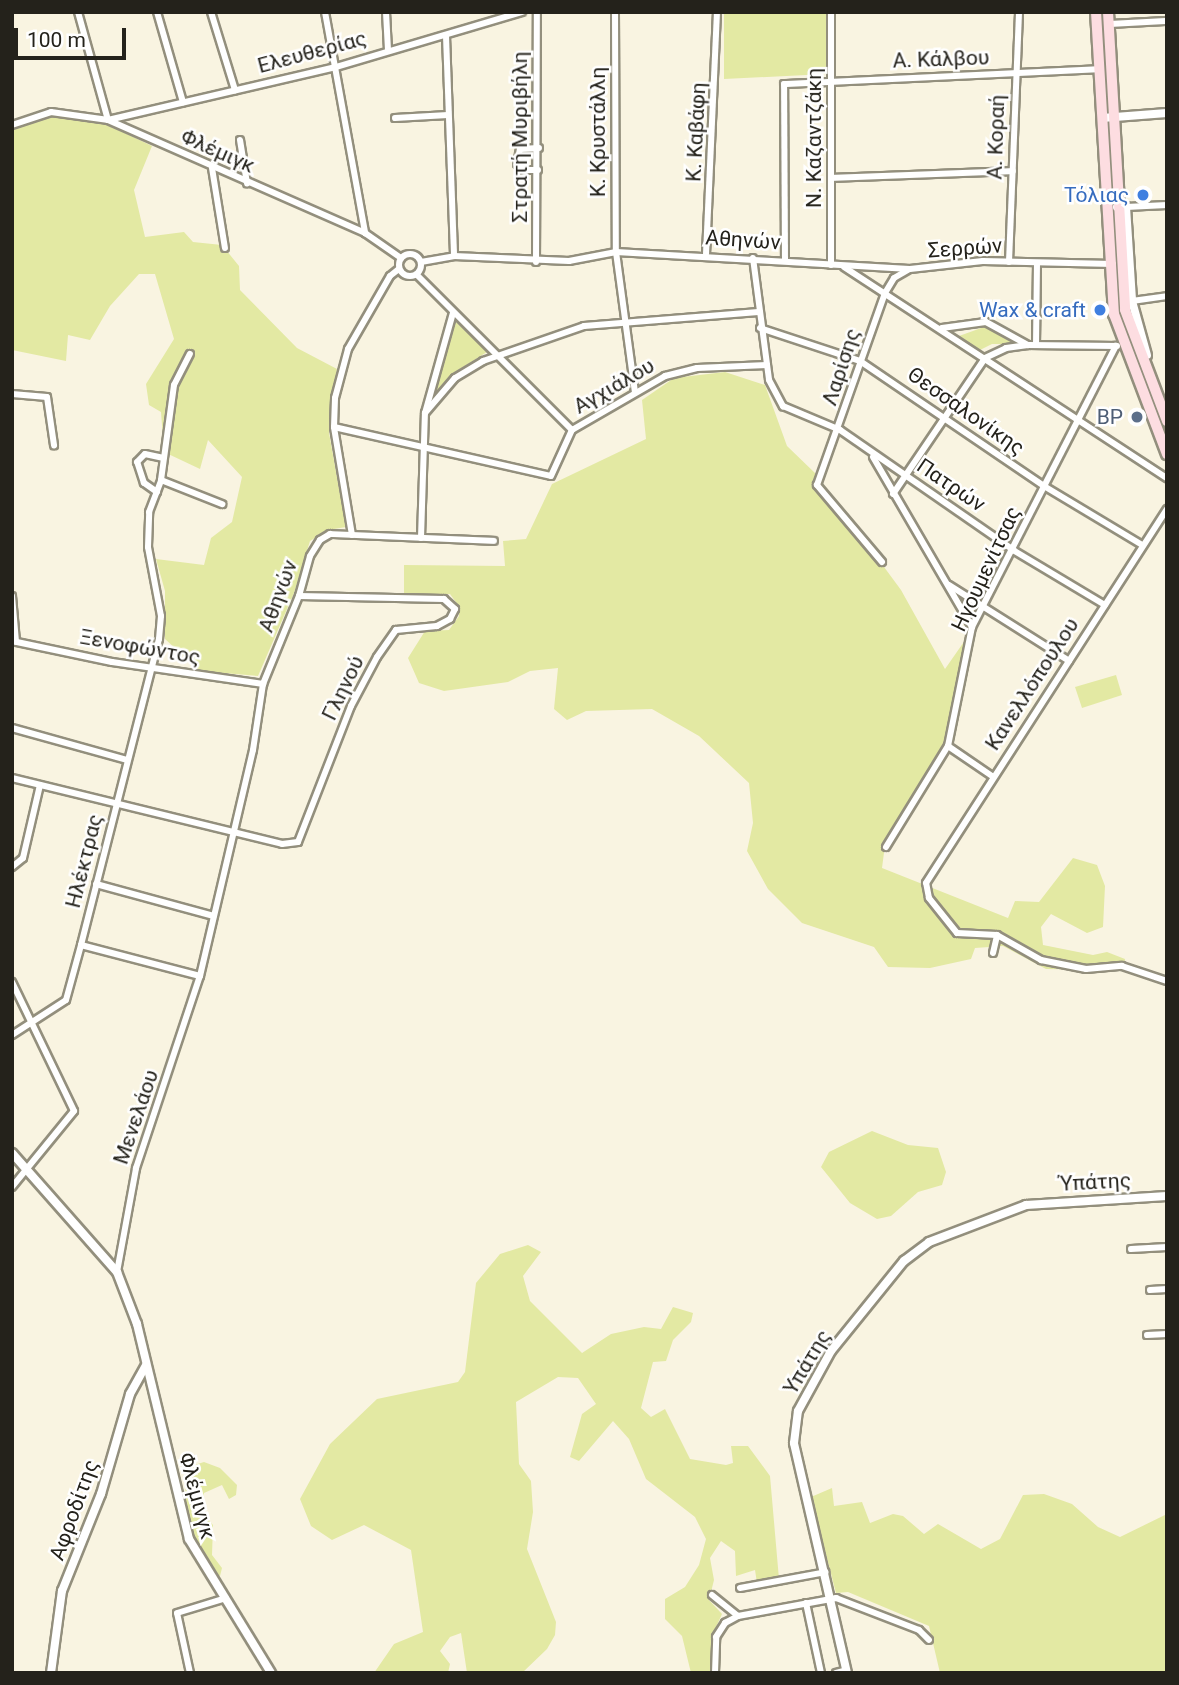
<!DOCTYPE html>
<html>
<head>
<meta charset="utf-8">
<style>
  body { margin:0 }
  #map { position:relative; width:1179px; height:1685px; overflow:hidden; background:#f9f4e1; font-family:Roboto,sans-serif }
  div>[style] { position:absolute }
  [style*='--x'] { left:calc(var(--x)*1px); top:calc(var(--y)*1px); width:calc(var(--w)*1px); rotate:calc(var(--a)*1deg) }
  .green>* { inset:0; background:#e3e9a3 }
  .roads { filter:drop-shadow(2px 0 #938f7d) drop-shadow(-2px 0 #938f7d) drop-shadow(0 2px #938f7d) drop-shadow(0 -2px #938f7d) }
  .minor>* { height:6px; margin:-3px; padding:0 3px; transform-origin:3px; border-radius:3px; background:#fff }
  .minor>.ring { margin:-3px; padding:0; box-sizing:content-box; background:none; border:6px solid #fff; border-radius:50% }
  .tertiary>* { height:8px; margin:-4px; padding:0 4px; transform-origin:4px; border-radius:4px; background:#fff }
  .primary>* { height:10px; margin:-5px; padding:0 5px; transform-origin:5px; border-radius:5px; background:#fddde1 }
  .dots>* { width:19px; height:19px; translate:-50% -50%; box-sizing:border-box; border:4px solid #fff; border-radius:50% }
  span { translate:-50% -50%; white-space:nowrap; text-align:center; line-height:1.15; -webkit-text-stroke:5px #fff; paint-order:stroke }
  .street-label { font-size:21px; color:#24221b }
  .shop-label { font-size:21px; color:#366cbe }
  .right { translate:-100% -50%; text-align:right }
  .service-label { font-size:21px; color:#4e5e75 }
  .frame { position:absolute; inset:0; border:14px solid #24221b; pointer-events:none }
  .scale { position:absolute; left:14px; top:28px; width:112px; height:32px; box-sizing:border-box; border:4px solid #24221b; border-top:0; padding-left:9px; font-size:21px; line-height:24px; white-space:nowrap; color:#24221b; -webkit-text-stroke:5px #fff; paint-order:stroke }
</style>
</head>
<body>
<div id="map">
  <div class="green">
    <div style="clip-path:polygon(724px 12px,826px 12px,826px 74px,724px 79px)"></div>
    <div style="clip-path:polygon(53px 115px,106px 124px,152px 146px,134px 190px,145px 237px,184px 232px,193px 242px,222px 245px,239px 266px,240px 290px,297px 348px,337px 369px,329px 433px,346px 527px,328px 530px,310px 541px,294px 593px,258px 676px,200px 671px,165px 639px,165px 591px,156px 559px,204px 565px,211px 538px,232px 522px,242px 477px,208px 440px,200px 469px,164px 452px,161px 412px,149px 405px,146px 384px,174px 339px,155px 274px,139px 274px,110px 306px,90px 340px,68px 335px,66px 361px,12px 350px,12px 130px)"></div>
    <div style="clip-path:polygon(455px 321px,487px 352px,452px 374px,432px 400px)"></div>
    <div style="clip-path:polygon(984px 327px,1024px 344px,992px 344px,980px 350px,959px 336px)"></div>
    <div style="clip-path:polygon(725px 372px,765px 385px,787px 446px,816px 474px,816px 492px,859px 533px,901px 590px,945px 669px,968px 636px,949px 737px,885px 845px,882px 868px,1008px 918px,1015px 901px,1039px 902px,1073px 858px,1097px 865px,1105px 886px,1103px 927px,1087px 933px,1051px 914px,1041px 927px,1043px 945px,1093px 955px,1107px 952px,1125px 959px,1124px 965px,1112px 970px,1046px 969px,1003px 946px,975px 948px,971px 959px,930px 968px,888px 967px,874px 947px,802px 923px,768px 889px,747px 851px,753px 823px,749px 783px,699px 736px,652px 709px,586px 711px,567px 720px,554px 709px,558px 668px,530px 671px,508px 682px,444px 691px,419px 683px,408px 658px,425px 631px,449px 630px,459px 616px,458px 605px,450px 594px,404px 596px,404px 565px,505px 566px,503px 541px,526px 539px,552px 484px,646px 439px,642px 400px,674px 378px)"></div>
    <div style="clip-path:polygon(1116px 675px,1122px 695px,1082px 708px,1075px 687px)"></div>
    <div style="clip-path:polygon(872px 1131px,908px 1145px,938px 1148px,946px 1172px,942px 1185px,918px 1192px,891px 1216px,877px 1219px,850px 1203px,821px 1167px,829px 1152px)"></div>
    <div style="clip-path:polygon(528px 1245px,541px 1252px,523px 1276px,530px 1301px,582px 1353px,611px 1334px,644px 1327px,661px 1329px,673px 1307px,693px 1313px,691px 1322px,673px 1340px,666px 1361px,653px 1362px,641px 1408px,651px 1417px,665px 1409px,690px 1459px,726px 1465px,733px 1463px,731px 1446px,748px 1446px,770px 1476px,779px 1579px,757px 1583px,755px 1570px,736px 1576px,735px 1551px,721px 1541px,710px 1558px,714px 1580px,709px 1600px,722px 1614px,711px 1638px,712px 1673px,691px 1673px,682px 1636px,665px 1619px,665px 1599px,685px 1587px,699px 1565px,706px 1539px,695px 1517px,646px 1479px,629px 1439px,613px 1421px,579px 1461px,570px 1457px,582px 1414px,596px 1404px,578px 1378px,558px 1377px,516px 1402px,519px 1464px,531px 1481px,533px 1512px,527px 1549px,556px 1622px,555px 1635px,547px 1649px,522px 1673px,467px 1673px,461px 1633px,450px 1637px,440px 1651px,450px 1664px,448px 1673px,374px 1673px,394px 1644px,423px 1632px,411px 1550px,364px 1525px,332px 1540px,311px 1526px,300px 1499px,330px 1444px,377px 1399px,458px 1382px,465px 1372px,476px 1283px,500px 1254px)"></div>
    <div style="clip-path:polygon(204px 1462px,220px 1468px,237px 1485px,236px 1495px,229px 1499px,222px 1485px,204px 1493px,203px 1514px,213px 1525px,212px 1555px,222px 1568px,220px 1576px,211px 1573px,186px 1523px,185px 1468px)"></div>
    <div style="clip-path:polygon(832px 1488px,834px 1506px,862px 1502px,870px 1523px,893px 1514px,903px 1516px,924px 1534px,938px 1524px,981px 1549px,1000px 1539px,1023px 1495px,1044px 1494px,1072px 1504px,1098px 1527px,1120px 1537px,1167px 1514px,1167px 1673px,940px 1673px,929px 1626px,848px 1592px,836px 1593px,811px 1497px)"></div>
  </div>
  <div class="roads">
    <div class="minor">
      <div style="--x:78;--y:12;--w:112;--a:74.5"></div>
      <div style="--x:157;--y:12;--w:94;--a:73.9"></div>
      <div style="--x:211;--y:12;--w:82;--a:72.9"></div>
      <div style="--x:325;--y:12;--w:225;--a:79.7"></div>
      <div style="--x:386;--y:12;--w:38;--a:87"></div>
      <div style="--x:615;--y:12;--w:240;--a:89.8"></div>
      <div style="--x:616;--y:252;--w:141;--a:82.3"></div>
      <div style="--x:1108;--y:24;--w:59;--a:-2.9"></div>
      <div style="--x:446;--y:36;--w:220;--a:87.9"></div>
      <div style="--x:395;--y:118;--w:53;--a:-3.2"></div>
      <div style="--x:108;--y:120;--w:234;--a:-13.1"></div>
      <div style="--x:336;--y:67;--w:194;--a:-16.5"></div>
      <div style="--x:12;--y:125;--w:41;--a:-18.4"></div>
      <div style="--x:51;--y:112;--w:58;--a:8"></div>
      <div style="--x:108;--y:120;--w:281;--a:23.7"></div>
      <div style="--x:365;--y:233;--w:44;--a:34.8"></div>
      <div style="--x:240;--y:140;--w:44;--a:80.8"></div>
      <div style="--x:212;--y:168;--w:81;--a:80.8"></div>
      <div style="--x:538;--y:170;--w:15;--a:180"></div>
      <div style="--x:523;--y:170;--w:8;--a:-135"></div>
      <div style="--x:517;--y:164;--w:15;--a:-79"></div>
      <div style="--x:520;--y:149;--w:19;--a:-3"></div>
      <div style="--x:832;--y:178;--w:181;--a:-2.2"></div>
      <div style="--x:1126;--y:207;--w:41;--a:-2.8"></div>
      <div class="ring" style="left:399px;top:254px;width:16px;height:16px"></div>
      <div style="--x:706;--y:254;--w:242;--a:-87.4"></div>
      <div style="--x:753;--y:258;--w:123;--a:82.5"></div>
      <div style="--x:769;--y:380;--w:30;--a:62"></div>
      <div style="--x:783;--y:406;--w:62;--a:22.8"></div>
      <div style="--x:840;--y:430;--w:211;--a:34.7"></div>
      <div style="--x:1013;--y:550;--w:107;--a:30.9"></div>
      <div style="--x:785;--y:261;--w:177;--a:-90.3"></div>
      <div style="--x:784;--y:84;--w:316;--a:-2.7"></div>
      <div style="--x:421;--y:262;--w:34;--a:-10"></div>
      <div style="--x:454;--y:256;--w:115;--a:2.5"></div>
      <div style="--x:569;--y:261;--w:48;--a:-10.8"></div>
      <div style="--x:616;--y:252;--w:294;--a:3.3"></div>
      <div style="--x:910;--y:269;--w:73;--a:-6.3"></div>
      <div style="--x:983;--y:261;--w:130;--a:1.3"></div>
      <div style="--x:536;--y:262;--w:250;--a:-89.8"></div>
      <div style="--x:1009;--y:262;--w:250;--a:-87.7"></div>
      <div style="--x:831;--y:265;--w:253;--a:-90"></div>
      <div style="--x:844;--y:267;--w:386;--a:33.2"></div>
      <div style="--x:417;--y:275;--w:219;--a:45"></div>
      <div style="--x:1132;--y:301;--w:35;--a:-8"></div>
      <div style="--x:760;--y:328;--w:105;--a:18.3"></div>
      <div style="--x:860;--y:361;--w:222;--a:34.2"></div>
      <div style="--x:1044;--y:486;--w:114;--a:31"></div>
      <div style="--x:942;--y:328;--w:44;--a:-7.8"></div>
      <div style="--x:986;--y:322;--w:48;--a:28.7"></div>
      <div style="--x:1036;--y:345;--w:82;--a:-89.3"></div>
      <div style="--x:12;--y:394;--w:35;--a:5"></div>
      <div style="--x:47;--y:397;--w:49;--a:81.7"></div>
      <div style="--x:425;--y:413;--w:46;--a:-49.4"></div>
      <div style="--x:455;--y:378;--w:33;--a:-31"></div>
      <div style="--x:483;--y:361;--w:107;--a:-19.1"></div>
      <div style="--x:584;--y:326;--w:175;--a:-4.6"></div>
      <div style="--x:334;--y:427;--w:222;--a:12.7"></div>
      <div style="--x:551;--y:476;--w:51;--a:-65.5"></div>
      <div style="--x:572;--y:430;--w:108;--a:-30.1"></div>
      <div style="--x:665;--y:376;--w:33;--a:-14"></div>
      <div style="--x:697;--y:368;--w:70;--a:-2.5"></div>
      <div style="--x:873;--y:457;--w:197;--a:59.8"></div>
      <div style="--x:161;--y:480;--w:66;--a:21.5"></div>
      <div style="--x:157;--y:492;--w:16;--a:-145"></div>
      <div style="--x:144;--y:483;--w:22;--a:-108"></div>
      <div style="--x:137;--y:462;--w:11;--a:-45"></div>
      <div style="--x:145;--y:454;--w:19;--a:12"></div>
      <div style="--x:893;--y:494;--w:164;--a:-55.9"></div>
      <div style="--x:985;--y:358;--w:23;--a:-25"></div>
      <div style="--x:1006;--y:348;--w:22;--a:-8"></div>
      <div style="--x:1028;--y:345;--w:89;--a:0.6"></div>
      <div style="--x:352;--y:535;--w:109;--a:-99.5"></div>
      <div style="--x:334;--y:427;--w:29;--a:-88"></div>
      <div style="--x:335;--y:398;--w:51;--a:-75.1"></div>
      <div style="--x:348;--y:349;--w:84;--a:-60.1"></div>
      <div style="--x:390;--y:276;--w:11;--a:-38"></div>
      <div style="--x:421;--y:538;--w:125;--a:-88.2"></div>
      <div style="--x:425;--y:413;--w:104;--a:-74.4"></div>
      <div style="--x:882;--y:562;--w:101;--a:-130.2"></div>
      <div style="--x:817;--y:485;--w:204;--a:-70.5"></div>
      <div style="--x:885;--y:293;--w:17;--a:-59"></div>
      <div style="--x:894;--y:278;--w:16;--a:-30"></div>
      <div style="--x:949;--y:585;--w:142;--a:32.3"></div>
      <div style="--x:12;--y:596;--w:46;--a:85"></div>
      <div style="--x:12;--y:641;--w:102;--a:11.9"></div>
      <div style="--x:112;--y:662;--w:153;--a:8.3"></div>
      <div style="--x:12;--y:728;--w:119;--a:15.5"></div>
      <div style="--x:948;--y:746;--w:53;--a:34.3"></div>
      <div style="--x:12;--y:778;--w:278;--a:13.7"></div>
      <div style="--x:282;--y:844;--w:16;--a:-7"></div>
      <div style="--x:298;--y:842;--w:146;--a:-68.7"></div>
      <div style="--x:351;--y:706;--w:55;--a:-62"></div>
      <div style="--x:377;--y:657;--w:33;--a:-55"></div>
      <div style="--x:396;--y:630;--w:41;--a:-5.6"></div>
      <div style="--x:437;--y:626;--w:15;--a:-28"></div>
      <div style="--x:450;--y:619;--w:11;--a:-63"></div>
      <div style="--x:455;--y:609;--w:15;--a:-138"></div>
      <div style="--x:444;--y:599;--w:145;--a:-178.8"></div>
      <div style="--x:886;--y:847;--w:119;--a:-58.5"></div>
      <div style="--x:948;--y:746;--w:121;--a:-78.6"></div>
      <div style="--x:972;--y:627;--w:316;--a:-62.9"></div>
      <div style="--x:12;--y:867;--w:14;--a:-39"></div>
      <div style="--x:23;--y:858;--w:75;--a:-76.9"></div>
      <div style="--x:96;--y:884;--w:122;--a:15.2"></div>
      <div style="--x:997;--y:935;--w:51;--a:29.6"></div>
      <div style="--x:1041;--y:960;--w:46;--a:11.3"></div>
      <div style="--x:1086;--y:969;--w:36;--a:-5"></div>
      <div style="--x:1122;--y:966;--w:47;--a:18.4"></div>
      <div style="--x:81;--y:945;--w:123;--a:14.6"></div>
      <div style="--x:993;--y:953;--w:18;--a:-77"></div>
      <div style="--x:997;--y:935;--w:40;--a:-177.1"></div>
      <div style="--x:957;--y:933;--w:45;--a:-128.7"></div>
      <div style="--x:929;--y:898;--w:15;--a:-101"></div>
      <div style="--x:926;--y:883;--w:445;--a:-57.2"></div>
      <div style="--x:12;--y:982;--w:143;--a:64.3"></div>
      <div style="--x:74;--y:1111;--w:98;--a:129.2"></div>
      <div style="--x:12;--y:1035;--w:64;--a:-32.9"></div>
      <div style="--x:66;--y:1000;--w:57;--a:-74.7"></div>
      <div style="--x:81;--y:945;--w:316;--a:-75.7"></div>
      <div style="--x:159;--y:639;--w:23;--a:-85"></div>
      <div style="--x:161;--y:616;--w:70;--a:-100.7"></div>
      <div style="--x:148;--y:547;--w:35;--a:-88"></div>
      <div style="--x:149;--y:512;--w:34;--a:-69"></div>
      <div style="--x:161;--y:480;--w:96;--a:-82.2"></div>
      <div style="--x:174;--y:385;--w:35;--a:-63"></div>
      <div style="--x:1131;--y:1249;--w:36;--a:-3"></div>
      <div style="--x:117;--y:1272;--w:106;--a:-79.6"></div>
      <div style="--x:136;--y:1168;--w:202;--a:-71.6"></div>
      <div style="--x:200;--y:976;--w:232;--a:-76.8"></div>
      <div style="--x:253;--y:750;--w:67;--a:-81.4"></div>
      <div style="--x:263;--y:684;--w:95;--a:-67.8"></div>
      <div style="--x:299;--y:596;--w:41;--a:-74.6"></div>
      <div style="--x:310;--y:556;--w:19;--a:-58"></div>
      <div style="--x:320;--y:540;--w:12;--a:-31"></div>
      <div style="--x:330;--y:534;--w:164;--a:2.4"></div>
      <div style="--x:1150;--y:1290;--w:17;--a:-3"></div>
      <div style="--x:1147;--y:1335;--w:20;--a:-3"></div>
      <div style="--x:740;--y:1588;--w:87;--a:-10.5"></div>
      <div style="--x:712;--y:1595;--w:33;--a:39"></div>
      <div style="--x:806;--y:1603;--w:72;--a:77.9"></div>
      <div style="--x:190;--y:1673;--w:61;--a:-102.2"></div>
      <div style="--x:177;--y:1613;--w:51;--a:-17"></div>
      <div style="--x:715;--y:1673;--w:36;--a:-88"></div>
      <div style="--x:716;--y:1637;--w:17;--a:-57"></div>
      <div style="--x:725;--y:1623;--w:15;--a:-28"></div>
      <div style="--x:738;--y:1616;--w:100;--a:-10.4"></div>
      <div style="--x:836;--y:1598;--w:89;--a:21.1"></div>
      <div style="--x:919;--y:1630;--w:14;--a:45"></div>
      <div style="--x:836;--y:1673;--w:11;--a:-15"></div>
    </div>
    <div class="tertiary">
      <div style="--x:1102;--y:118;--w:65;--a:-4.4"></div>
      <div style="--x:1117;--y:207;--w:9;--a:0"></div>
      <div style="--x:1126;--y:207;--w:94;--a:86.3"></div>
      <div style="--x:1132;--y:301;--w:56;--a:74.5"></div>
      <div style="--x:12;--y:1153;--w:159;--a:48.6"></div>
      <div style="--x:117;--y:1272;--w:56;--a:69"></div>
      <div style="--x:137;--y:1324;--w:221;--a:76.4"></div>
      <div style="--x:189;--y:1539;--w:157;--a:58.5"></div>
      <div style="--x:51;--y:1673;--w:83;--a:-82.4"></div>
      <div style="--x:62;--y:1591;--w:105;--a:-68.1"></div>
      <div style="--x:101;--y:1494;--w:104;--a:-73.8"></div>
      <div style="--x:130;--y:1394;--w:33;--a:-61"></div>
      <div style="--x:847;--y:1673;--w:236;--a:-103"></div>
      <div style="--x:794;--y:1443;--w:32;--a:-83"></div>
      <div style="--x:798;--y:1411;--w:68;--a:-61.2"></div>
      <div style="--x:831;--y:1351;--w:116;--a:-51"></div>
      <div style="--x:904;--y:1261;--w:31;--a:-37"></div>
      <div style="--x:929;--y:1242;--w:104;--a:-20.9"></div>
      <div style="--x:1026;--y:1205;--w:141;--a:-3.7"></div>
    </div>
    <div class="primary">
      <div style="--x:1096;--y:12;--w:303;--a:86.6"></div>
      <div style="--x:1114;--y:314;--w:150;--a:69.3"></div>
      <div style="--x:1108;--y:12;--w:298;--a:86.7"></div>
      <div style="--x:1125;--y:310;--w:119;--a:69.3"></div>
    </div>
  </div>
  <div class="dots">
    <div style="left:1143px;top:195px;background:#3f7fe0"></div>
    <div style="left:1100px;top:310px;background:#3f7fe0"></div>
    <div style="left:1137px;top:417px;background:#5c6f8a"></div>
  </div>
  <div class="street-label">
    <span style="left:312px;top:52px;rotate:-15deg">Ελευθερίας</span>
    <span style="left:941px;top:59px;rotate:-2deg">A. Κάλβου</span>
    <span style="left:598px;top:132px;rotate:-90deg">Κ. Κρυστάλλη</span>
    <span style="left:696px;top:132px;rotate:-87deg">Κ. Καβάφη</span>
    <span style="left:520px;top:137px;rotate:-90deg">Στρατή Μυριβήλη</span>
    <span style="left:996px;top:137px;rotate:-88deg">Α. Κοραή</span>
    <span style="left:814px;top:138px;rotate:-90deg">Ν. Καζαντζάκη</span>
    <span style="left:218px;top:151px;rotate:24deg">Φλέμιγκ</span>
    <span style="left:743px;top:240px;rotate:4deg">Αθηνών</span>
    <span style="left:965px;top:248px;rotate:-4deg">Σερρών</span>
    <span style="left:841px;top:367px;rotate:-72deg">Λαρίσης</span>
    <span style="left:614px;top:386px;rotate:-30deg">Αγχιάλου</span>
    <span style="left:966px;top:411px;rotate:35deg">Θεσσαλονίκης</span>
    <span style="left:951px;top:485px;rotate:34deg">Πατρών</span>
    <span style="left:986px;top:569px;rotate:-65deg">Ηγουμενίτσας</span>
    <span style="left:278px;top:596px;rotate:-70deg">Αθηνών</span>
    <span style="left:140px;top:647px;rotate:10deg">Ξενοφώντος</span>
    <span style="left:1032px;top:684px;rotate:-57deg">Κανελλόπουλου</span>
    <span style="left:343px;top:688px;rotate:-64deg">Γληνού</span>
    <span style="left:84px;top:861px;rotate:-76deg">Ηλέκτρας</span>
    <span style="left:136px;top:1117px;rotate:-71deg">Μενελάου</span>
    <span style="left:1095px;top:1182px;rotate:-3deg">Ύπάτης</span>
    <span style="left:807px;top:1362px;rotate:-59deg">Υπάτης</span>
    <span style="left:197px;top:1496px;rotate:75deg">Φλέμινγκ</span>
    <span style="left:74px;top:1510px;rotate:-70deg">Αφροδίτης</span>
  </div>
  <div class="shop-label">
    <span class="right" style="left:1129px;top:195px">Τόλιας</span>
    <span class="right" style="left:1086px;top:310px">Wax &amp; craft</span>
  </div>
  <div class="service-label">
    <span class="right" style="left:1123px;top:417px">BP</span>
  </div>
  <div class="frame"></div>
  <div class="scale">100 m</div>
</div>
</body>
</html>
